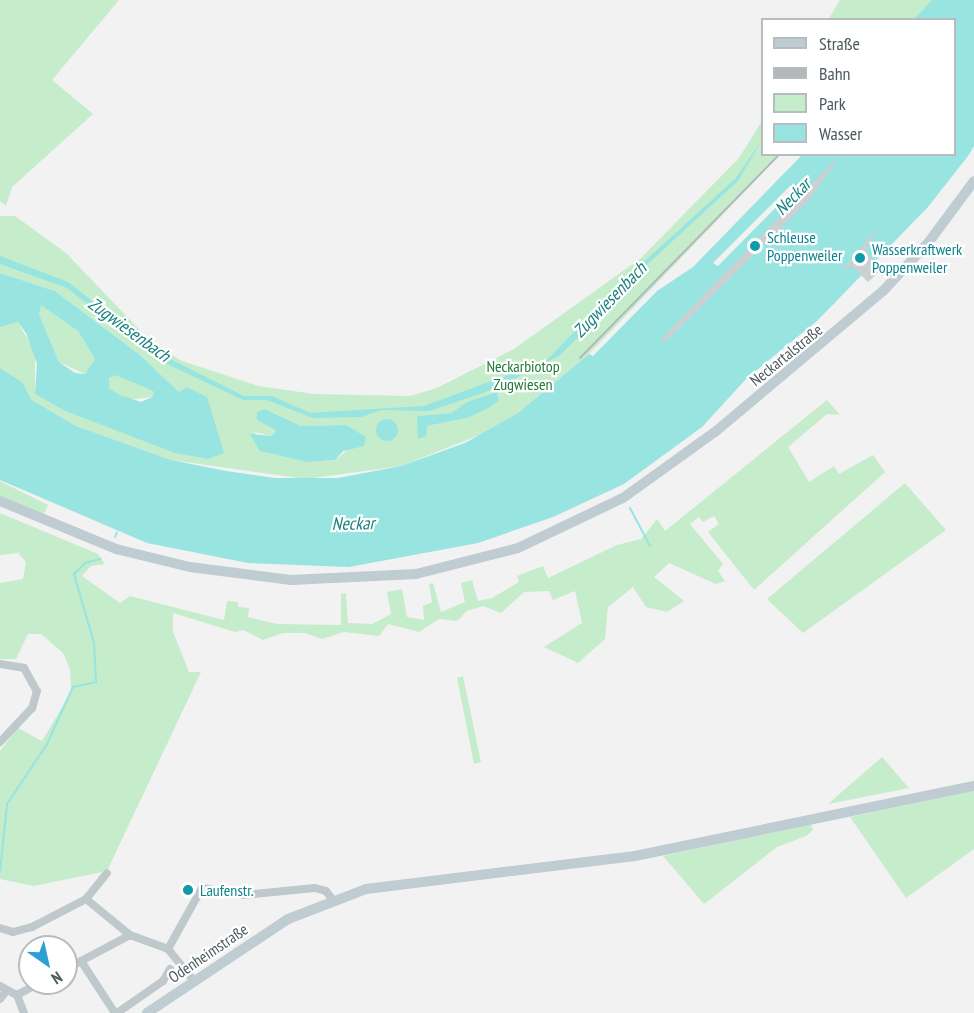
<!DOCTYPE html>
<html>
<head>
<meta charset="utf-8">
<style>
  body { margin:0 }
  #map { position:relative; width:974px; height:1013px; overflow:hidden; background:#f3f2f2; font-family:"PT Sans Narrow",sans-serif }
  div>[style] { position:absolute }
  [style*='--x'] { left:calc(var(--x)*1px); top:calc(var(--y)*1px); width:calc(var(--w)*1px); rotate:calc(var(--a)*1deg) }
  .green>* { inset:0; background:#c5eccb }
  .water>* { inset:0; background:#97e4e1 }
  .round { border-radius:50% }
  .stream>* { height:2px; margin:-1px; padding:0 1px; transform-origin:1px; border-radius:1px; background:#97e4e1 }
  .building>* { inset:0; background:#ccd0d2 }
  .street>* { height:8px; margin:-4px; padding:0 4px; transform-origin:4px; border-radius:4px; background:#bfc9cc }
  .secondary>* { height:10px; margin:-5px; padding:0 5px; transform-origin:5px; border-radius:5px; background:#bfccd1 }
  .rail>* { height:2px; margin:-1px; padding:0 1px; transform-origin:1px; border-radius:1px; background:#b4b8bb }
  .dots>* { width:16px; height:16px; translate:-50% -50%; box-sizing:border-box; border:3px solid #fff; border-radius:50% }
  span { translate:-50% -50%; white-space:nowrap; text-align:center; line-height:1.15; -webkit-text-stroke:4.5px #fff; paint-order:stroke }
  .culture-label { font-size:16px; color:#0d838f }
  .left { translate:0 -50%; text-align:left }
  .street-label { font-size:16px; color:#4b595d }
  .park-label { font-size:16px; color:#217937 }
  .water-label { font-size:18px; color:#19837f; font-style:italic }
  .legend { position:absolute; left:761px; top:18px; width:195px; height:138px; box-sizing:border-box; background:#fff; border:2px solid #b7bdbe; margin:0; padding:8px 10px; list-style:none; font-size:18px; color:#4b595d }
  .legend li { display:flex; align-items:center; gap:12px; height:30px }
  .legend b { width:30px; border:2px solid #b7bdbe }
  .north { position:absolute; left:18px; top:935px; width:60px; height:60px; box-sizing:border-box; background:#fff; border:2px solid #b7bdbe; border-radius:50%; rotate:146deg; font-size:16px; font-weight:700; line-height:24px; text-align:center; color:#4b595d }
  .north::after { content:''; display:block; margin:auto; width:21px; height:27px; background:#2c9fd3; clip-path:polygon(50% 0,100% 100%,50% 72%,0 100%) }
</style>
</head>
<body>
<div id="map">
  <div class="green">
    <div style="clip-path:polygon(0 0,119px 0,52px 80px,93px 114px,12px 187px,6px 206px,0 201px)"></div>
    <div style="clip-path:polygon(840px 0,932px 0,914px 19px,828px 20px)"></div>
    <div style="clip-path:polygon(evenodd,762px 121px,762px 154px,780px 155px,589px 354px,518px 413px,487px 432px,401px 466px,306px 479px,171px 460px,76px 426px,32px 400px,22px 382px,0 368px,0 327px,18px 322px,35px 353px,35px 394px,63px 410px,169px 447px,212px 417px,206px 397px,187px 387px,179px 392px,140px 355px,55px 291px,0 273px,0 216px,15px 216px,66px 253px,155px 346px,182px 361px,258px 386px,314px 394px,410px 396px,437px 388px,514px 349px,641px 258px,739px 158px,762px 121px,497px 393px,499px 401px,467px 418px,427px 426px,418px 416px,451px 413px,467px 402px,497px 393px,762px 121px,274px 413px,301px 426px,346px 425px,352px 446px,335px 460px,308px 462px,290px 454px,274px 455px,254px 432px,272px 436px,276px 430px,272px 426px,257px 420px,274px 413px)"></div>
    <div style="clip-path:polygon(40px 304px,48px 306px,78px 331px,95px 359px,85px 374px,59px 362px,39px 314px)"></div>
    <div style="clip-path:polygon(115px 374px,147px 388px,154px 392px,152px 397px,128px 400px,109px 388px,109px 378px)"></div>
    <div style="clip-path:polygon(827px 400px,840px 415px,827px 414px,788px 447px,809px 482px,834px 466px,839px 474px,873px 455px,885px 472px,754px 590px,708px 532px,719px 524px,714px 516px,703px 522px,699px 517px,690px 524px,723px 564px,718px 571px,725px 581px,716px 584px,669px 563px,654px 577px,684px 601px,667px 612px,646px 607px,633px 587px,608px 607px,605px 639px,578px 663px,544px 647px,582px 623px,575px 591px,553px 600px,549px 591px,524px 592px,501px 613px,483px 606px,467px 611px,457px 621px,439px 619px,419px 632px,388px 624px,379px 636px,344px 632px,322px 639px,305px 633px,283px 633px,263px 640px,243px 630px,235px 632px,173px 613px,173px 632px,189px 672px,201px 672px,107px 871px,34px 886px,0 879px,0 751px,18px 728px,42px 741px,71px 692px,70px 669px,63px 653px,41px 634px,28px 634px,16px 659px,0 659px,0 583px,23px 579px,26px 562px,18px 553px,0 555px,0 513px,98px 554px,105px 564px,91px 566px,82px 576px,120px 603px,130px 596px,224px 620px,227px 601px,238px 602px,238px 607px,249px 608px,248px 617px,277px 624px,341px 625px,341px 594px,346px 593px,348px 623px,372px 624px,391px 614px,387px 592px,402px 589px,407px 617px,424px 620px,423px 606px,432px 602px,429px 584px,433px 583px,441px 612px,465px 602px,461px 583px,472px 580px,478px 601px,492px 598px,519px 582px,517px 576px,543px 566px,548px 578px,617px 545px,641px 539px,657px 519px,665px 531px)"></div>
    <div style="clip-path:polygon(0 481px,48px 505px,43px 516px,0 496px)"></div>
    <div style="clip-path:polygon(905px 483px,946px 530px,803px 633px,767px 599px)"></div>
    <div style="clip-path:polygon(463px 676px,481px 762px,474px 764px,457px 678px)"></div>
    <div style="clip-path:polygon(882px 757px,909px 788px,828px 804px)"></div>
    <div style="clip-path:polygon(974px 791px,974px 849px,906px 898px,850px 817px)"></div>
    <div style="clip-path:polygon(811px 824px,813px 830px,806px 836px,777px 847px,704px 904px,663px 856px)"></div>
  </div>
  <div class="water">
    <div style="clip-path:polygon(evenodd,932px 0,974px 0,974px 146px,968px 156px,928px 207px,817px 321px,747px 378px,702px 427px,624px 484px,553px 517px,478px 543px,349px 567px,248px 563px,147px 543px,0 480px,0 368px,22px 382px,32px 400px,76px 426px,171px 460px,226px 471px,275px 478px,338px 478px,401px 466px,465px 443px,518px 413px,589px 354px,593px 356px,657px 291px,693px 267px,802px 155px,954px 154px,954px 20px,914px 19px,932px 0,790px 186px,794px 189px,718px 266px,713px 263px,790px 186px)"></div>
    <div style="clip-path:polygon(762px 140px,738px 181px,628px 282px,620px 296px,559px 356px,494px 389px,430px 411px,381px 410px,361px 417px,313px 418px,267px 400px,243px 400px,161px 361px,67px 288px,0 264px,0 256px,68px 282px,160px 354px,244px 396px,272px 396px,310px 413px,424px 406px,546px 361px,625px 279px,735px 179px)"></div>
    <div style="clip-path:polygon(evenodd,0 273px,55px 291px,140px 355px,179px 392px,187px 387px,207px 397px,224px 453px,208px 459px,175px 453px,63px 410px,35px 394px,37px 364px,26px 333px,18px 322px,0 327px,0 273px,41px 305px,78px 331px,95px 359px,85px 374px,75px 373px,59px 362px,39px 314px,41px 305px,0 273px,115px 375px,147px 388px,154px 392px,152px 397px,141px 402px,120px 395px,109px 388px,109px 378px,115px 375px)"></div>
    <div style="clip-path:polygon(497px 392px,499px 401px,488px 408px,467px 418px,427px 426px,426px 436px,418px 439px,417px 416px,451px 413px,467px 402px)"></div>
    <div style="clip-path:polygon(265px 409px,301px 426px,346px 425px,366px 437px,364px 446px,343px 451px,335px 460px,308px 462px,260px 451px,250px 434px,272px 436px,276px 430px,257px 420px,257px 412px)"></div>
    <div class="round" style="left:376px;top:419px;width:22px;height:22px"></div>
  </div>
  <div class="stream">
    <div style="--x:630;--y:508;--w:43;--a:62.2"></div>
    <div style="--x:115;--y:537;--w:5;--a:-68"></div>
    <div style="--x:0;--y:872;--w:68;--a:-84.1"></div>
    <div style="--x:7;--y:804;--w:72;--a:-56.3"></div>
    <div style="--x:47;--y:744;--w:63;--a:-65.5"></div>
    <div style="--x:73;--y:687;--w:24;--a:-12"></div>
    <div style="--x:96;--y:682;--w:39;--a:-93"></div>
    <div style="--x:94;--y:643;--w:72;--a:-106.2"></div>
    <div style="--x:74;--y:574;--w:16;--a:-45"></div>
    <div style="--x:85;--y:563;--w:16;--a:-15"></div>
  </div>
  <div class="building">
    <div style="clip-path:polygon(840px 155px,811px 198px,665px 342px,661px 339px)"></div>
    <div style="clip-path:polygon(877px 228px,865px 251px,882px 269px,868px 282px,852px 266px,841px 271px)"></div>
  </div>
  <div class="street">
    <div style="--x:0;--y:664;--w:24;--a:9"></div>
    <div style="--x:24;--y:668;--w:26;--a:61"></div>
    <div style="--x:37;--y:691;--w:18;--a:106"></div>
    <div style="--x:32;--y:708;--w:47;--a:133.3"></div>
    <div style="--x:86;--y:899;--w:57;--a:39.3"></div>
    <div style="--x:130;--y:935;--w:40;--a:20.2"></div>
    <div style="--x:168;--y:949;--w:41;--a:50.9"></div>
    <div style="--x:0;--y:928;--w:14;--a:17"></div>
    <div style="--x:13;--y:932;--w:20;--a:-15"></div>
    <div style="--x:32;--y:927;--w:61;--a:-27.4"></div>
    <div style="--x:86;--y:899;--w:33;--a:-51"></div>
    <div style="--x:168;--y:949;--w:70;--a:-60.9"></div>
    <div style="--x:202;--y:888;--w:44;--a:9.2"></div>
    <div style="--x:245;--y:895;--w:70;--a:-5.7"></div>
    <div style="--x:315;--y:888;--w:11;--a:15"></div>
    <div style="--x:326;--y:891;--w:10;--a:53"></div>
    <div style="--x:81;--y:961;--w:62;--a:56.8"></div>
    <div style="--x:66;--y:969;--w:72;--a:-28"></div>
    <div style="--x:0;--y:986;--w:19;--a:28"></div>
    <div style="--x:17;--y:995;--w:26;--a:-28"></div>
    <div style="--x:17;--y:995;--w:19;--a:69"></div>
    <div style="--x:0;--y:999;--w:11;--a:-52"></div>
    <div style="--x:117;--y:1013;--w:56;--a:-34.8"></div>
    <div style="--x:163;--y:981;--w:14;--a:-60"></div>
  </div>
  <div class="secondary">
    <div style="--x:0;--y:501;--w:126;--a:22.5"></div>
    <div style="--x:116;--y:549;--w:76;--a:13.7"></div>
    <div style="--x:190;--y:567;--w:102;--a:7.3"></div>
    <div style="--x:291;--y:580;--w:125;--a:-2.7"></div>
    <div style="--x:416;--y:574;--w:105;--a:-14.3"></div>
    <div style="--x:518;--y:548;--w:116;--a:-25.5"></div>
    <div style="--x:623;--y:498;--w:113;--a:-35.7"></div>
    <div style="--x:715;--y:432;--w:221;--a:-40"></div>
    <div style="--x:884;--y:290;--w:64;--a:-46.9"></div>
    <div style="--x:928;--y:243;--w:77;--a:-53.4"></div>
    <div style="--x:147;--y:1013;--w:169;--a:-33.7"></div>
    <div style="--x:288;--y:919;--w:84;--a:-21"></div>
    <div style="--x:366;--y:889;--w:271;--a:-7"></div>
    <div style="--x:635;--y:856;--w:346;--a:-11.7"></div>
  </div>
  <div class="rail">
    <div style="--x:580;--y:358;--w:286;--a:-45.6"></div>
  </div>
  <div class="dots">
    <div style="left:755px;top:246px;background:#0f9aa8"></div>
    <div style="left:860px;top:258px;background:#0f9aa8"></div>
    <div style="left:188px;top:890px;background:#0f9aa8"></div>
  </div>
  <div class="culture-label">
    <span class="left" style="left:767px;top:246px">Schleuse<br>Poppenweiler</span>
    <span class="left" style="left:872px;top:258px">Wasserkraftwerk<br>Poppenweiler</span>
    <span class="left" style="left:200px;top:890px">Laufenstr.</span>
  </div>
  <div class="street-label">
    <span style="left:786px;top:355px;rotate:-39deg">Neckartalstraße</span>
    <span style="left:208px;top:953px;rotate:-34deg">Odenheimstraße</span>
  </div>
  <div class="park-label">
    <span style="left:523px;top:375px">Neckarbiotop<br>Zugwiesen</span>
  </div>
  <div class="water-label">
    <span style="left:793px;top:197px;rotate:-46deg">Neckar</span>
    <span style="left:610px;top:300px;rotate:-46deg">Zugwiesenbach</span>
    <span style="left:129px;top:330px;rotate:36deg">Zugwiesenbach</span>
    <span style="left:353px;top:524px;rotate:-1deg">Neckar</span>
  </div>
  <ul class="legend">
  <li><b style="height:8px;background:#bfccd1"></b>Straße</li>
  <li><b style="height:8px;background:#b4b8bb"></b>Bahn</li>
  <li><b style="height:16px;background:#c5eccb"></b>Park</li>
  <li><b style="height:16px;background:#97e4e1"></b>Wasser</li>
  </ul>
  <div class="north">N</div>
</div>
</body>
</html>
